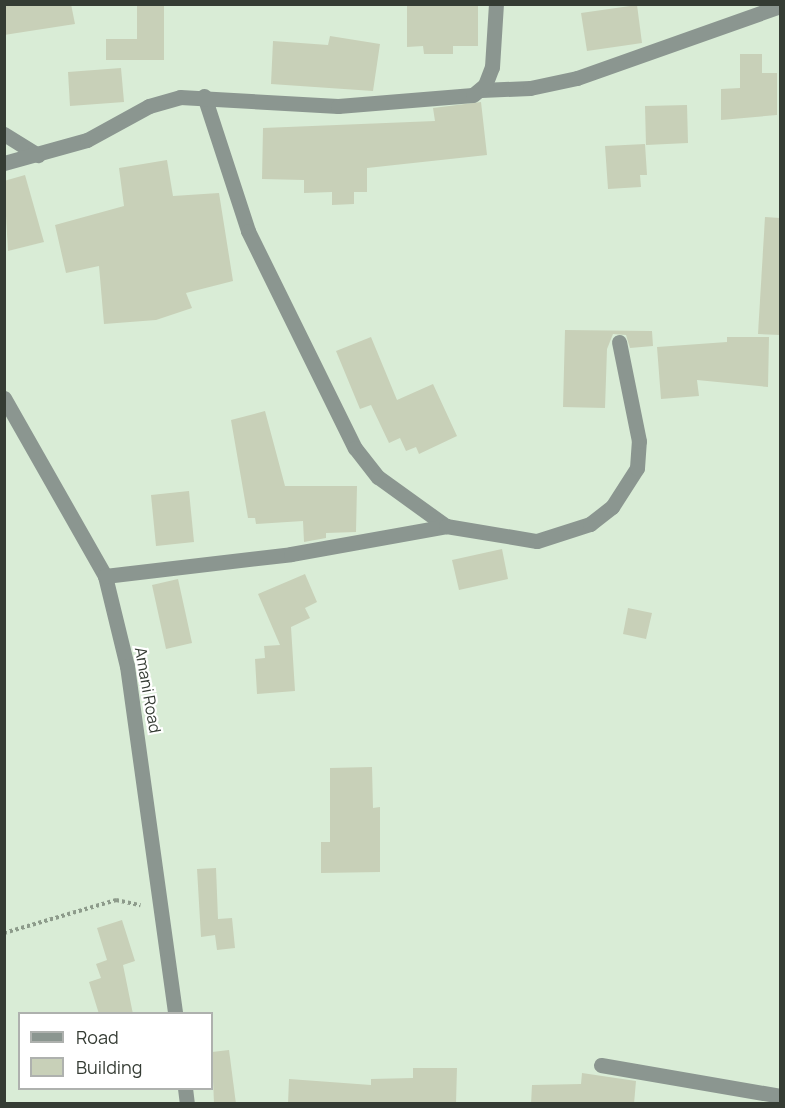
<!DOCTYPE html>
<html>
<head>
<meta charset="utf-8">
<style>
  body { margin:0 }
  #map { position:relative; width:785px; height:1108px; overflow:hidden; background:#d9ecd6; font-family:Manrope,sans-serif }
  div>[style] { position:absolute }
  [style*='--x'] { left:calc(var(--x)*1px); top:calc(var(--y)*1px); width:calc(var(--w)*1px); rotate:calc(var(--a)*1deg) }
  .building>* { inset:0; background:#c8d0b8 }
  .path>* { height:4px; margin-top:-2px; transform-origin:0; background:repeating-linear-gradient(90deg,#8d9b8b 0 3px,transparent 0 6px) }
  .minor>* { height:15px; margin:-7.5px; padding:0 7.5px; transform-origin:7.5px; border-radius:7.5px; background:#8b9690 }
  span { translate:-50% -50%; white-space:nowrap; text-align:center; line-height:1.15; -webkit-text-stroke:4.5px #fff; paint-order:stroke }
  .street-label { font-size:16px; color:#353c34 }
  .frame { position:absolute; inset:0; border:6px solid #353c34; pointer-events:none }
  .legend { position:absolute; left:18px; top:1012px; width:195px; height:78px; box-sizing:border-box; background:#fff; border:2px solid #aeb1ae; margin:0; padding:8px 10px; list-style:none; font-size:18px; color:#353c34 }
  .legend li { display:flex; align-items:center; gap:12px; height:30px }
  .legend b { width:30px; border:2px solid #aeb1ae }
</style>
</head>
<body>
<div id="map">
  <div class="building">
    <div style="clip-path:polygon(4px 4px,71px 4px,75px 24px,4px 35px)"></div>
    <div style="clip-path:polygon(137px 4px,164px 4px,164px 60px,106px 60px,106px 39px,137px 39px)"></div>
    <div style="clip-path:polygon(407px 4px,478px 4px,478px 46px,453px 46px,453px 54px,424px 54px,423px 46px,407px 47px)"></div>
    <div style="clip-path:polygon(637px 5px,642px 43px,587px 51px,581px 13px)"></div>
    <div style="clip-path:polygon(330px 36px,380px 44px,373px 91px,271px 84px,273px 41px,328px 45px)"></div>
    <div style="clip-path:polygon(740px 54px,762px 54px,762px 73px,777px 73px,777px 115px,721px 120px,721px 89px,740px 88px)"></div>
    <div style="clip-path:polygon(121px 68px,124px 102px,70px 106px,68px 72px)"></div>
    <div style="clip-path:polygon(481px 102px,487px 155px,367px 168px,367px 192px,354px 192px,354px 204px,332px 205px,332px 192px,304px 193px,304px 180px,262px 179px,263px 128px,435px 121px,433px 108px)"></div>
    <div style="clip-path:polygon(687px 105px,688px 143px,646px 145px,645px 106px)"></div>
    <div style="clip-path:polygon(645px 144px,647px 175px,640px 175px,641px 187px,608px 189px,605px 146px)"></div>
    <div style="clip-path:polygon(167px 160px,173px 196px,219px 193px,233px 281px,186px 293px,192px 308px,156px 320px,104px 324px,99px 266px,66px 273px,55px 225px,124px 206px,119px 168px)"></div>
    <div style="clip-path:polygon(25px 175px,44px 242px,8px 251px,4px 181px)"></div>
    <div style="clip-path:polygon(765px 217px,780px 218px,780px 335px,758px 334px)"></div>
    <div style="clip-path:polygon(565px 330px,652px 331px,653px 346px,630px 348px,626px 335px,613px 334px,607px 349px,605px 408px,563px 407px)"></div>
    <div style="clip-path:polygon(371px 337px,397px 400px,433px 384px,457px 436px,419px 454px,416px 447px,406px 451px,400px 438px,389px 443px,371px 405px,360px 409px,336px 351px)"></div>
    <div style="clip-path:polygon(727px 337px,769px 337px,768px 387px,697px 380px,699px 396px,661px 399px,657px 347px,727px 342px)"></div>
    <div style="clip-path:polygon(265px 411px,285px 486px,357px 486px,356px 532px,326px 533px,326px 538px,304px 542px,303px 521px,256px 524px,255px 518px,248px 518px,231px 420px)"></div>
    <div style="clip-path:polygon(189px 491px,194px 542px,156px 546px,151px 495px)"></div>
    <div style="clip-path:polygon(502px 549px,508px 579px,459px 590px,452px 560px)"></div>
    <div style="clip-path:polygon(305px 574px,317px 602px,305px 608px,310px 618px,291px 627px,295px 691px,257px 694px,255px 659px,265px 658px,264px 646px,280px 645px,258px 594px)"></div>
    <div style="clip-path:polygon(178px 579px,192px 643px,166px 649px,152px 585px)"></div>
    <div style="clip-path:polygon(628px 608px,652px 613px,646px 639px,623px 634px)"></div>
    <div style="clip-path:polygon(372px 767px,373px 808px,380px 807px,380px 872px,321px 873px,321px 842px,330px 842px,330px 768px)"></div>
    <div style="clip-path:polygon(216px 868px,218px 919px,232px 918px,235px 948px,217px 950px,215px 935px,201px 937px,197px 869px)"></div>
    <div style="clip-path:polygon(122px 920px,135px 961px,123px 965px,133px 1014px,99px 1014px,89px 982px,101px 978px,96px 964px,107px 960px,97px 928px)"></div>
    <div style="clip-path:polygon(229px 1050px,236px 1104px,214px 1104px,212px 1052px)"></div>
    <div style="clip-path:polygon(413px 1068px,457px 1068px,456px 1104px,288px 1104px,289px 1079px,371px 1085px,371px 1079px,413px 1078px)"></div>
    <div style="clip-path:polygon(582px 1073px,636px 1081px,634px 1104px,531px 1104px,532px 1085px,581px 1084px)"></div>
  </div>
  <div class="path">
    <div style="--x:4;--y:933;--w:117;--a:-16.4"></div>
    <div style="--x:116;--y:900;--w:25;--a:12"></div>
  </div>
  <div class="minor">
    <div style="--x:481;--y:90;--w:49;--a:-2.3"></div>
    <div style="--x:530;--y:88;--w:48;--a:-12"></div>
    <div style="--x:577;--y:78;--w:215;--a:-19.5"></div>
    <div style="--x:204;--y:96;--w:142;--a:71.9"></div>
    <div style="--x:248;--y:231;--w:242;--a:63.8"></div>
    <div style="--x:355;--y:448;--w:37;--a:52"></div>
    <div style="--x:378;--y:477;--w:84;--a:35.8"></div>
    <div style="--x:4;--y:134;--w:40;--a:32"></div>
    <div style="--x:4;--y:163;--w:86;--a:-15.5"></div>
    <div style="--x:87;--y:140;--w:71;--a:-28.7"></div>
    <div style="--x:149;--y:106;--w:32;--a:-16"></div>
    <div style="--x:180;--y:97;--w:158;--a:3.3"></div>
    <div style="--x:338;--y:106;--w:135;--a:-4.7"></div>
    <div style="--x:473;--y:95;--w:16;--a:-40"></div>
    <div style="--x:485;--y:85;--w:19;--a:-69"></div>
    <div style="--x:492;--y:67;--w:63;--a:-86.4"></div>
    <div style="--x:4;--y:398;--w:205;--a:60.4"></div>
    <div style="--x:105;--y:576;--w:93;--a:76.3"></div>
    <div style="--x:127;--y:666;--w:351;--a:82.1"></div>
    <div style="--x:105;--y:576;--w:187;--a:-6.7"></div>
    <div style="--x:291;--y:554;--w:158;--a:-10.2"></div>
    <div style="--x:446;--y:526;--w:92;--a:9.4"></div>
    <div style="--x:537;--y:541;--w:56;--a:-17.8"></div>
    <div style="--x:590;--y:524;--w:28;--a:-38"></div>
    <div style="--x:612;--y:507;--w:46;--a:-57.3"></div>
    <div style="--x:637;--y:468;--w:27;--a:-86"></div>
    <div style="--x:639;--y:441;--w:101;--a:-101.4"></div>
    <div style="--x:601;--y:1065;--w:182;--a:9.8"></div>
    <div style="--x:185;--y:1088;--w:16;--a:83"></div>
  </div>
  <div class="street-label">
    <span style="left:148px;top:690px;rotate:80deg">Amani Road</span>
  </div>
  <div class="frame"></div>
  <ul class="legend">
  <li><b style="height:8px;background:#8b9690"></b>Road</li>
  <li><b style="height:16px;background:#c8d0b8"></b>Building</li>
  </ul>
</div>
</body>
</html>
